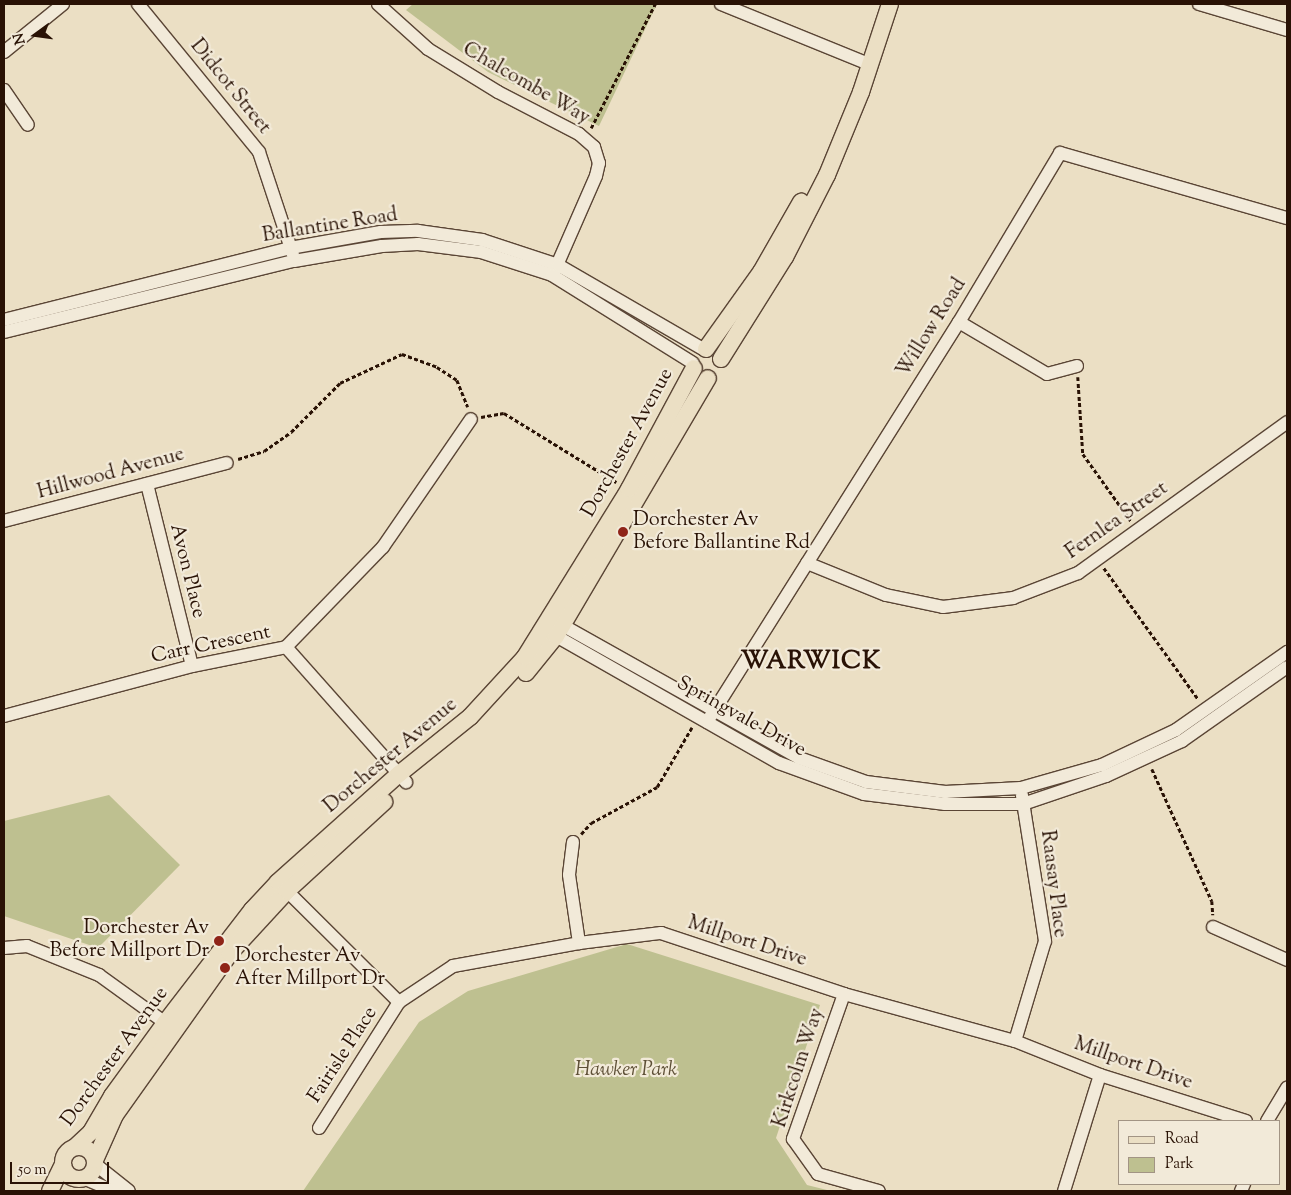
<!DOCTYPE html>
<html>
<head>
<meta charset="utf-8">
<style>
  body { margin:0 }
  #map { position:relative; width:1291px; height:1195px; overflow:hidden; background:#ebdfc4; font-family:"Sorts Mill Goudy",serif }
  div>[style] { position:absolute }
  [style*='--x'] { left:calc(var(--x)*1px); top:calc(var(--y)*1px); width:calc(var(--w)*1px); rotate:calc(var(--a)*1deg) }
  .green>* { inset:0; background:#bec090 }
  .path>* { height:2.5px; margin-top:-1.25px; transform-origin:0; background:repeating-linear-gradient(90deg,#291205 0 4px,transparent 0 6.5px) }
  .roads { filter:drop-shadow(1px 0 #5a4535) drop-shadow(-1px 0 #5a4535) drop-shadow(0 1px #5a4535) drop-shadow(0 -1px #5a4535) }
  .minor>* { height:12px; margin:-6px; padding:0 6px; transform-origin:6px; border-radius:6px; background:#f2ead9 }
  .major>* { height:16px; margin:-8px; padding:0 8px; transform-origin:8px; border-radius:8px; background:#ebdfc4 }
  .major>.ring { margin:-8px; padding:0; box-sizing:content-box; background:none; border:16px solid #ebdfc4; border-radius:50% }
  .dots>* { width:14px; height:14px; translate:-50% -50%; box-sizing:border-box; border:2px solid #f2ead9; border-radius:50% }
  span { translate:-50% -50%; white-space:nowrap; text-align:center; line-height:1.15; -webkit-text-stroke:4.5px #f2ead9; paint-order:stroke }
  .street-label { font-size:20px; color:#291205 }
  .poi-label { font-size:20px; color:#291205 }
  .left { translate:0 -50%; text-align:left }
  .right { translate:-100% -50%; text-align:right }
  .park-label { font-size:20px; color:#5d4f36; font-style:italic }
  .district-label { font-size:25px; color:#291205; font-weight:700; letter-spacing:1px }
  .frame { position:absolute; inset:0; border:5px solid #291205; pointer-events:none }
  .legend { position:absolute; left:1118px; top:1120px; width:162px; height:65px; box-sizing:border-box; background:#f2ead9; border:1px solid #a29484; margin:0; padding:6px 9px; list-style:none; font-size:15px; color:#291205 }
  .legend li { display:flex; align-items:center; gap:10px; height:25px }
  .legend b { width:25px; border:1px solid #a29484 }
  .north { position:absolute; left:10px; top:10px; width:50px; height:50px; -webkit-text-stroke:4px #f2ead9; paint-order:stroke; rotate:256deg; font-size:14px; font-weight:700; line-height:20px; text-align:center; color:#291205 }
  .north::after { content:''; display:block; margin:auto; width:18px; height:22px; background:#291205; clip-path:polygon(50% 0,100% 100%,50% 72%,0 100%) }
  .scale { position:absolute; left:10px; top:1162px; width:99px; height:22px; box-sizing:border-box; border:2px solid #291205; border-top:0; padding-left:6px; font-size:15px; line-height:18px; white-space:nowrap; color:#291205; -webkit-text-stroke:4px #f2ead9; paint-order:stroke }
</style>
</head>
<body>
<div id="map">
  <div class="green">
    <div style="clip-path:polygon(413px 4px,657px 4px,599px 126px,488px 72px,406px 10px)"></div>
    <div style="clip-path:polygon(109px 795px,180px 865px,98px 948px,4px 916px,4px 821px)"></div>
    <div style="clip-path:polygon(627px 944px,820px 1005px,776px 1138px,807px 1185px,831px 1191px,303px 1191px,419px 1022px,468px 991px)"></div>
  </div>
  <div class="path">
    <div style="--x:591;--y:128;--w:140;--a:-62.7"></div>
    <div style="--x:1078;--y:377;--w:77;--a:86.3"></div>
    <div style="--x:1083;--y:454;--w:82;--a:54.4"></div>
    <div style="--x:481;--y:417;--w:23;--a:-10"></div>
    <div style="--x:504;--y:413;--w:132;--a:31.6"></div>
    <div style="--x:238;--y:459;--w:27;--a:-17"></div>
    <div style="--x:264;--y:451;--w:33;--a:-35"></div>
    <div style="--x:291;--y:432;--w:69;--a:-45"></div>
    <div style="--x:340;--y:383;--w:68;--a:-25.1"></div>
    <div style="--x:402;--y:354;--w:37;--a:20"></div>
    <div style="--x:437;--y:367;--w:24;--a:33"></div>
    <div style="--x:457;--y:380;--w:29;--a:68"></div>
    <div style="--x:1104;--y:568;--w:161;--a:54.3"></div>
    <div style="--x:1152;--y:769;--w:145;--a:65.6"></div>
    <div style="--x:1212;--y:901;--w:14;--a:86"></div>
    <div style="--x:581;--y:834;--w:15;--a:-48"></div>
    <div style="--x:591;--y:823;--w:75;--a:-28.6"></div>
    <div style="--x:657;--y:787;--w:69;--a:-59.7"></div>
  </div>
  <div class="roads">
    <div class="minor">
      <div style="--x:138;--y:4;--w:191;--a:50.7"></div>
      <div style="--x:259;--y:152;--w:108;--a:71.7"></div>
      <div style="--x:378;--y:4;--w:67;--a:42"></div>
      <div style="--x:428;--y:49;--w:82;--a:31.6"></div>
      <div style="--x:498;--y:92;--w:91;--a:27.4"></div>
      <div style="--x:579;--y:134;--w:20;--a:41"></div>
      <div style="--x:594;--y:147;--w:17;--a:73"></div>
      <div style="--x:599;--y:163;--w:13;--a:103"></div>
      <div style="--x:596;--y:176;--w:105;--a:113.6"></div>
      <div style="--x:721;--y:4;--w:160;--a:22.1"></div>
      <div style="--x:1199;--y:4;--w:92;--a:16.5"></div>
      <div style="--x:4;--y:52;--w:76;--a:-39.1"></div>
      <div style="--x:4;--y:90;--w:42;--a:55.6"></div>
      <div style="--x:4;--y:320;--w:295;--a:-14.1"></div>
      <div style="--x:290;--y:248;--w:92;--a:-10"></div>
      <div style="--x:381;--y:232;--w:37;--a:-2"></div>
      <div style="--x:418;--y:231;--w:65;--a:8"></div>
      <div style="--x:482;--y:240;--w:80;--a:18.2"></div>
      <div style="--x:558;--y:265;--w:168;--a:30.1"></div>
      <div style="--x:959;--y:322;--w:102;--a:30.6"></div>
      <div style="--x:1047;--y:374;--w:31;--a:-15"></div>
      <div style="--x:4;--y:332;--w:299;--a:-13.8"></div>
      <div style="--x:294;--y:261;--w:89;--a:-9.7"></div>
      <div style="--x:382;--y:246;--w:36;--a:-3"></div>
      <div style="--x:418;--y:244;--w:64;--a:7.2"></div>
      <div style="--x:481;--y:252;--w:75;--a:17.9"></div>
      <div style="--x:552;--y:275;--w:166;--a:32"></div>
      <div style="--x:147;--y:484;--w:187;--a:76.1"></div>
      <div style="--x:4;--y:521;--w:230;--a:-14.6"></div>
      <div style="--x:807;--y:563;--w:85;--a:22.1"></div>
      <div style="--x:886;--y:595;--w:58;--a:11.9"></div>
      <div style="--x:943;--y:607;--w:71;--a:-7.3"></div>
      <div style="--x:1013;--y:598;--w:70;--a:-21"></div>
      <div style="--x:1078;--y:573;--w:258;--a:-35.8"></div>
      <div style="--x:555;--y:621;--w:280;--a:29.3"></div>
      <div style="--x:799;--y:758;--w:71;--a:19.7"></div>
      <div style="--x:866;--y:782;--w:80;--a:7.2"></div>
      <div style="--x:945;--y:792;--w:76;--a:-3"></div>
      <div style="--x:1021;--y:788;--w:84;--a:-15.9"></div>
      <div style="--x:1102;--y:765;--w:82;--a:-25.3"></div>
      <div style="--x:1176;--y:730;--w:136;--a:-35.1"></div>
      <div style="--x:549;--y:632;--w:265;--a:29.7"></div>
      <div style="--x:779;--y:763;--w:90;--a:20"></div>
      <div style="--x:864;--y:794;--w:82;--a:7"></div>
      <div style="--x:945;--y:804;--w:78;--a:0"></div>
      <div style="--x:1023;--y:804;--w:88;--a:-18.6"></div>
      <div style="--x:1106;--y:776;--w:84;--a:-24.7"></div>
      <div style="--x:1182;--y:741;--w:128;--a:-35.2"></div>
      <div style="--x:286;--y:647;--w:181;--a:48.4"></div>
      <div style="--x:4;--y:716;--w:195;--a:-14.9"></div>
      <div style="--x:192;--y:666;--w:96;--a:-11.4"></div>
      <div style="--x:286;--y:647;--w:139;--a:-45.9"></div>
      <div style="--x:383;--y:547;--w:155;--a:-55.5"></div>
      <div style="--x:707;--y:722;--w:473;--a:-57.8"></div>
      <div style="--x:959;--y:322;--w:197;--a:-59.1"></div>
      <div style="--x:1060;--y:153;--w:236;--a:16"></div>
      <div style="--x:573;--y:842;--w:33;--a:97"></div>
      <div style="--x:569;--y:875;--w:69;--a:81.6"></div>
      <div style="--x:282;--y:886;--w:165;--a:44.8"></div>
      <div style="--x:399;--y:1002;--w:65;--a:-33.7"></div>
      <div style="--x:453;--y:966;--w:128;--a:-10.3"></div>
      <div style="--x:579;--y:943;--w:83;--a:-7"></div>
      <div style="--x:661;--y:933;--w:193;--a:18.4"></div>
      <div style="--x:844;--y:994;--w:177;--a:15.4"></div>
      <div style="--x:1015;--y:1041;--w:92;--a:21.8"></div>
      <div style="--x:1100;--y:1075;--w:153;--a:17.5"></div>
      <div style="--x:1213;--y:927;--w:81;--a:24"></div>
      <div style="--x:4;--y:948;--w:23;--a:-5"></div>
      <div style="--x:27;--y:946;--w:78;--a:21.9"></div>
      <div style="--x:99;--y:975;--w:89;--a:35.8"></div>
      <div style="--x:844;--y:994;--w:154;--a:109.4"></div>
      <div style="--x:793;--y:1139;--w:43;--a:54.5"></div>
      <div style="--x:818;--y:1174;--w:63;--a:15.6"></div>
      <div style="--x:1015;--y:1041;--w:104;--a:-73.3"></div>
      <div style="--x:1045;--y:941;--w:148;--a:-99"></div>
      <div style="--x:1267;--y:1121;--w:39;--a:-59"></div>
      <div style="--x:319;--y:1128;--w:149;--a:-57.6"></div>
      <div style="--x:95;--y:1164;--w:43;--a:38.5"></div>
      <div style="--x:83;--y:1178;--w:34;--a:23"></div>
      <div style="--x:1064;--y:1191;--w:121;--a:-72.8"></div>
      <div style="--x:1241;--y:1191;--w:8;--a:-67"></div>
    </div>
    <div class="major">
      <div style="--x:706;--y:349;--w:95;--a:-54.5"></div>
      <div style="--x:761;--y:272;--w:81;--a:-60.3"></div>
      <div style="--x:721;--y:359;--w:120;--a:-57.9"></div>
      <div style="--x:785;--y:257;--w:92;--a:-62.9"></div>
      <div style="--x:827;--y:175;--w:90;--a:-67.7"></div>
      <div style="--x:861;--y:92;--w:93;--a:-71.8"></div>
      <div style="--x:526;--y:673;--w:48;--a:-51"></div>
      <div style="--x:556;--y:636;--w:299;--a:-59.5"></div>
      <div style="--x:75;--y:1147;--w:22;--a:-43"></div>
      <div style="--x:91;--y:1132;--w:42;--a:-59.7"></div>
      <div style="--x:112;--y:1096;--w:90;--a:-54"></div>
      <div style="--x:165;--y:1023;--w:143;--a:-52.4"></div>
      <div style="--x:252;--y:910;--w:38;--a:-47"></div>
      <div style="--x:278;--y:882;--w:162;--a:-41.8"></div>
      <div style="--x:399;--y:774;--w:91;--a:-38.8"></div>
      <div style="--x:470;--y:717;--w:81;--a:-47.5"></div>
      <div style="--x:525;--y:657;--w:198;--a:-58.2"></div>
      <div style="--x:629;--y:489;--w:137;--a:-61.8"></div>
      <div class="ring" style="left:63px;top:1147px;width:16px;height:16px"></div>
      <div style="--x:95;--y:1160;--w:49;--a:-66"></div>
      <div style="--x:115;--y:1115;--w:199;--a:-54.6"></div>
      <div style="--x:230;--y:953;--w:84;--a:-47.4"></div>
      <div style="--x:287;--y:891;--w:132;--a:-42.5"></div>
      <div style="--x:50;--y:1191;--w:30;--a:-64"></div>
    </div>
  </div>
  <div class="dots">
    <div style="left:623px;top:532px;background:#8f2418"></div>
    <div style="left:219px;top:941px;background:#8f2418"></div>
    <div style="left:225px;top:968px;background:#8f2418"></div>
  </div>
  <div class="street-label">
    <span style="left:526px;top:84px;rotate:30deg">Chalcombe Way</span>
    <span style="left:230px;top:87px;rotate:51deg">Didcot Street</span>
    <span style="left:330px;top:226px;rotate:-9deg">Ballantine Road</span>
    <span style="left:932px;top:328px;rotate:-58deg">Willow Road</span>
    <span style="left:628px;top:443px;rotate:-61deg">Dorchester Avenue</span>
    <span style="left:111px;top:474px;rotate:-15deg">Hillwood Avenue</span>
    <span style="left:1117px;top:521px;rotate:-35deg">Fernlea Street</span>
    <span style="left:187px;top:571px;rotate:76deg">Avon Place</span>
    <span style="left:211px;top:645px;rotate:-12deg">Carr Crescent</span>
    <span style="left:741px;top:717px;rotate:29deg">Springvale Drive</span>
    <span style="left:391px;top:756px;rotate:-40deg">Dorchester Avenue</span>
    <span style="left:1053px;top:884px;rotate:83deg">Raasay Place</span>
    <span style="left:747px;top:942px;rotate:18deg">Millport Drive</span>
    <span style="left:343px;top:1055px;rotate:-57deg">Fairisle Place</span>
    <span style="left:115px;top:1057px;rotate:-54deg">Dorchester Avenue</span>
    <span style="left:1133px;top:1064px;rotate:19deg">Millport Drive</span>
    <span style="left:799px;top:1068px;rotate:-72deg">Kirkcolm Way</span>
  </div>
  <div class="poi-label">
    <span class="left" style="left:633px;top:532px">Dorchester Av<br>Before Ballantine Rd</span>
    <span class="right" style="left:209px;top:940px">Dorchester Av<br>Before Millport Dr</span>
    <span class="left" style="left:235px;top:968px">Dorchester Av<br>After Millport Dr</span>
  </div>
  <div class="park-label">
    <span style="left:626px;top:1070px">Hawker Park</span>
  </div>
  <div class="district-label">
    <span style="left:811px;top:662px">WARWICK</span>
  </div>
  <div class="frame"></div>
  <ul class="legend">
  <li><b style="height:6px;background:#ebdfc4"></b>Road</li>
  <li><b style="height:14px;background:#bec090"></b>Park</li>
  </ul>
  <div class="north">N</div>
  <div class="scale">50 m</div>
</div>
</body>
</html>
